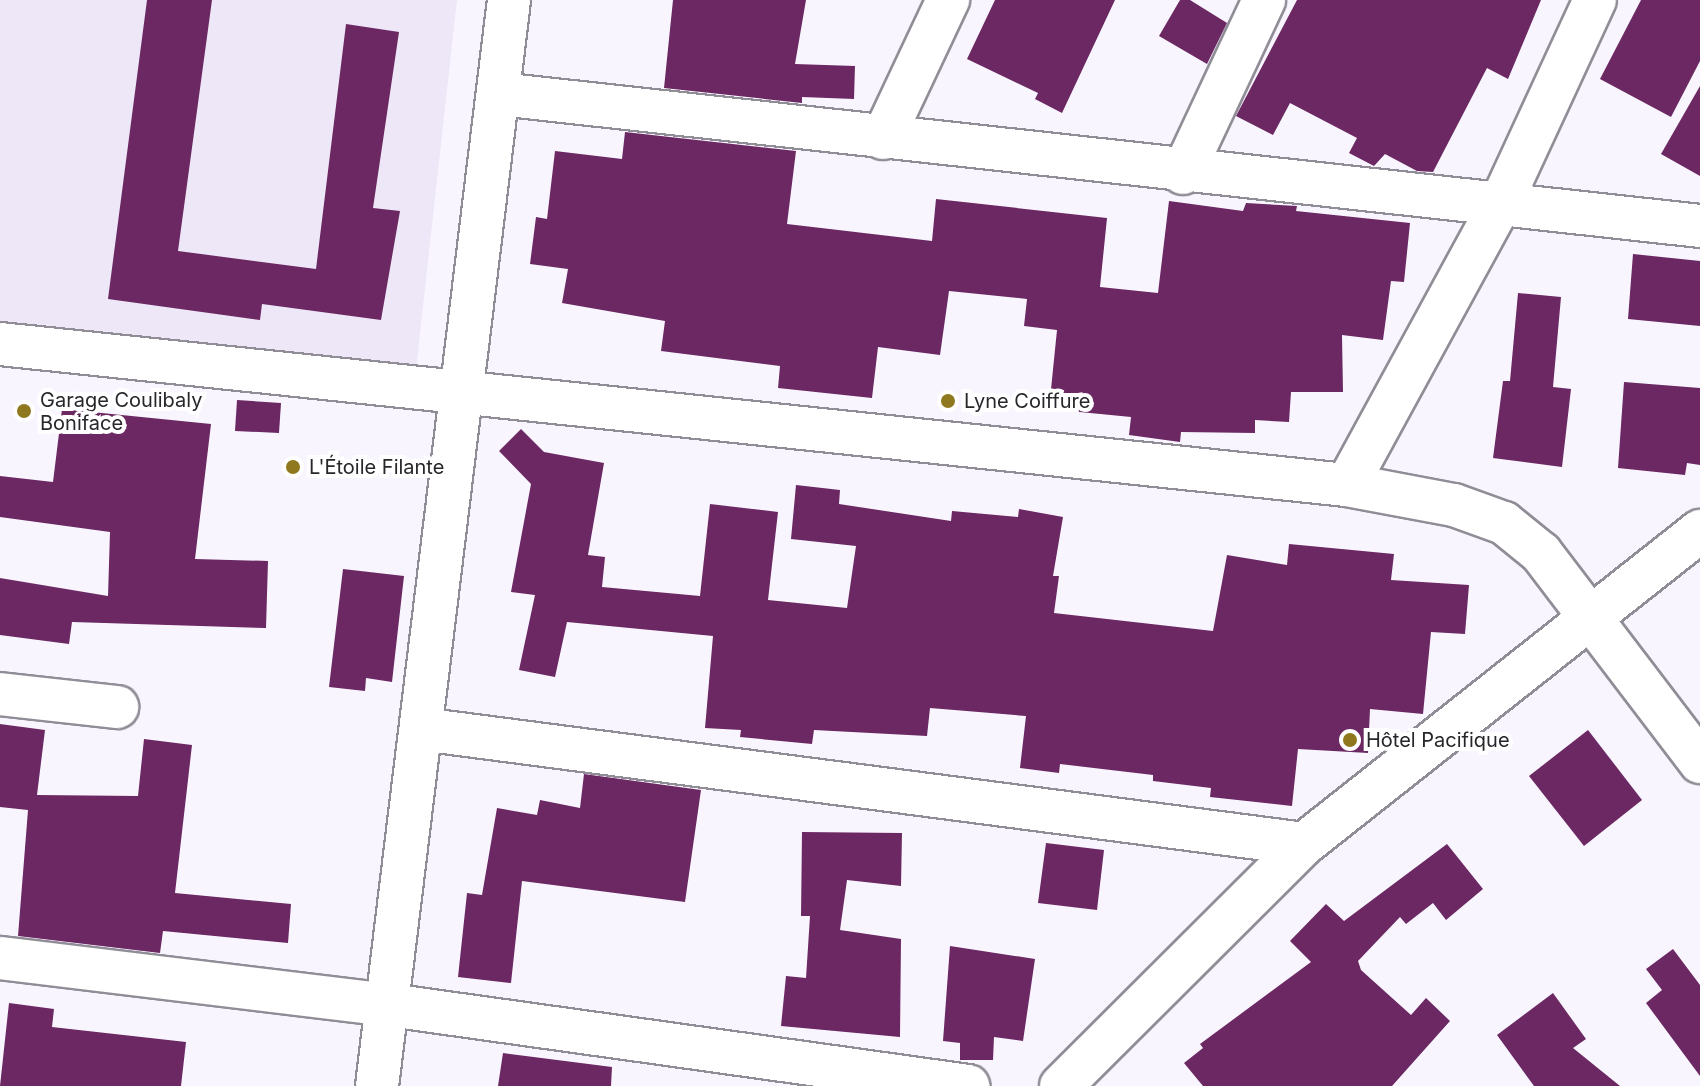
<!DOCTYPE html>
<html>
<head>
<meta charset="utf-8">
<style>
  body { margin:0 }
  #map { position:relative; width:1700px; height:1086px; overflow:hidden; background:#f9f5ff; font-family:Inter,sans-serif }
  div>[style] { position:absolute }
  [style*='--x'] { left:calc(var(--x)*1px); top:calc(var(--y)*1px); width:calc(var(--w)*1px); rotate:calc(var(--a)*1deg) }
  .built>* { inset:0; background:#eee7f8 }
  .building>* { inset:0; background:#6b2862 }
  .roads { filter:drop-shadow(2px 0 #918d97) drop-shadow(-2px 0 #918d97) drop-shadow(0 2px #918d97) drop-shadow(0 -2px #918d97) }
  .minor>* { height:42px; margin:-21px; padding:0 21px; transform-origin:21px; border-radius:21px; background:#fff }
  .dots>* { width:22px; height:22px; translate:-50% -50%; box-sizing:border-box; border:4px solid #fff; border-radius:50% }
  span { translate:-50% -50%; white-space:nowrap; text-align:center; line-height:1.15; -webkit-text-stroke:8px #fff; paint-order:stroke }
  .poi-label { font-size:20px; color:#28262a }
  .left { translate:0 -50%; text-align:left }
</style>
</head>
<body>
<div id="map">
  <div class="built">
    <div style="clip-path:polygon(0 0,457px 0,415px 379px,0 331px)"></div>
  </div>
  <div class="building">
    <div style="clip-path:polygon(147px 0,212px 0,178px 251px,316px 269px,346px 24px,399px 32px,373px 208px,400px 211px,381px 320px,262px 304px,260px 320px,108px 299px)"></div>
    <div style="clip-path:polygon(673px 0,806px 0,795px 64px,855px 66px,854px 99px,802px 97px,802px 103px,664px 88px)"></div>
    <div style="clip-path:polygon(995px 0,1115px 0,1062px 113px,1035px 99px,1038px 93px,967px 59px)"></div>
    <div style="clip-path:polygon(1180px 0,1190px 0,1227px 23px,1207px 64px,1159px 36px)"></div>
    <div style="clip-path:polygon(1297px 0,1541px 0,1508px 79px,1487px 68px,1433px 172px,1417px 171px,1385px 154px,1374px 166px,1349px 153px,1357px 138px,1290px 103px,1273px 135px,1236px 116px)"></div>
    <div style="clip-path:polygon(1641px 0,1700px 0,1700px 61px,1671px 117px,1600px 79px)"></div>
    <div style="clip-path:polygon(1700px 86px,1700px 176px,1661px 154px)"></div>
    <div style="clip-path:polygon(625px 132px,796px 151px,787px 224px,932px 241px,936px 199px,1107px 218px,1100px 287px,1158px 293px,1169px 201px,1243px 211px,1246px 203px,1297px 206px,1296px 211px,1410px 223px,1404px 282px,1391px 281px,1383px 340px,1342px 335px,1343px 392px,1291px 392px,1289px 422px,1255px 420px,1255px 433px,1181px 432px,1180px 442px,1129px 435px,1131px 417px,1049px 409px,1057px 330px,1024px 326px,1027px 299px,949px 291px,940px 355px,878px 347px,872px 398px,778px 388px,780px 366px,661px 351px,665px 321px,562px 303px,568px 269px,530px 264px,536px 217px,547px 219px,555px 151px,622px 159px)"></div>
    <div style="clip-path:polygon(1633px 254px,1700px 261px,1700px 326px,1628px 319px)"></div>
    <div style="clip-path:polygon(1518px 293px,1561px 297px,1553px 387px,1571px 389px,1562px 467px,1493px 458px,1503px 381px,1510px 381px)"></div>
    <div style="clip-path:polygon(1624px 382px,1700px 388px,1700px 465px,1687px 463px,1685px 475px,1618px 468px)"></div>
    <div style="clip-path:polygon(237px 400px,281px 403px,279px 433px,235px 431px)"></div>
    <div style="clip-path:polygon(62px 409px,211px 424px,195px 559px,268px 561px,266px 628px,72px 622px,69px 644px,0 635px,0 578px,108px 596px,110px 532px,0 517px,0 476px,53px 482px)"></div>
    <div style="clip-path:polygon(521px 429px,544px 452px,604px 463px,588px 555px,605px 557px,602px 587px,700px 596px,710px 504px,778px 512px,768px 600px,847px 608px,856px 546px,791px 539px,796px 485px,840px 490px,839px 504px,951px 521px,952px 511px,1018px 517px,1019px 509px,1063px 517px,1053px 576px,1059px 576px,1054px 613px,1213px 631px,1227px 555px,1287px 565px,1289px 544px,1394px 554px,1391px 580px,1469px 585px,1465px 634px,1431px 632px,1423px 714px,1370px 709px,1368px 753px,1298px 749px,1292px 806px,1210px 797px,1211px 788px,1153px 781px,1153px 775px,1060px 764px,1059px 773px,1020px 768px,1026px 716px,930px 708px,927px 736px,814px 730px,812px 744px,740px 737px,741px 730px,705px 728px,713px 636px,567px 622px,555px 677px,519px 670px,535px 595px,511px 592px,531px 484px,499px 451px)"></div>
    <div style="clip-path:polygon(343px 569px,404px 576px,392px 682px,366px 678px,365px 691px,329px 687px)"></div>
    <div style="clip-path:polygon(0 724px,45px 730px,37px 795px,138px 796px,144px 739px,192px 745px,175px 893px,291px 904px,288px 943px,163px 931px,160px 953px,18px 936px,28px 810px,0 807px)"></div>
    <div style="clip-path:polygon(1588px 730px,1642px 800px,1584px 846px,1529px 776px)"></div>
    <div style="clip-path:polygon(584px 774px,701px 790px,685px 902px,522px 881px,511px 983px,458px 977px,467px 893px,482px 895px,497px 808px,537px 815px,540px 800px,580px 808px)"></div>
    <div style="clip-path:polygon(802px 832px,902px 833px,901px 886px,847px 880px,840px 930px,901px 939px,900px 1037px,781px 1026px,786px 976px,806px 978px,810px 916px,801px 916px)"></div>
    <div style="clip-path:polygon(1046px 843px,1104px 850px,1097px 910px,1038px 903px)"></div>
    <div style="clip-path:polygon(1447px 844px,1483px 889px,1446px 920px,1433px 903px,1406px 924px,1400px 917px,1358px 961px,1361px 970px,1411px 1015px,1426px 998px,1450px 1021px,1392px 1086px,1203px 1086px,1184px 1063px,1203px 1048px,1200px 1044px,1311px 962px,1290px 941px,1326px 904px,1344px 921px)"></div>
    <div style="clip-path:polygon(950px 946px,1035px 959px,1023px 1041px,994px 1037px,993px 1060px,960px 1060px,960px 1043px,943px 1041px)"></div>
    <div style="clip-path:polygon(1673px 949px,1700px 985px,1700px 1076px,1646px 1003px,1662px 990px,1646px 969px)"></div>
    <div style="clip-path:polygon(1553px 993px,1586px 1039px,1573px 1048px,1620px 1086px,1534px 1086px,1497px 1035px)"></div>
    <div style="clip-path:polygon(9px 1003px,54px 1009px,52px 1027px,186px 1042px,181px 1086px,0 1086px)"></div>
    <div style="clip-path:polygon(503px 1053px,612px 1067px,611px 1086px,498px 1086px)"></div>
  </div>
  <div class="roads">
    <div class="minor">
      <div style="--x:499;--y:94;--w:1208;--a:6.27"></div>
      <div style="--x:883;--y:138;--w:153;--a:-64.8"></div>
      <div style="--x:1183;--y:173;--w:191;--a:-64.9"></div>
      <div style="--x:0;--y:344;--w:1354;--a:5.98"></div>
      <div style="--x:1347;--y:485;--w:109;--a:10.6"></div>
      <div style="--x:1454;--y:505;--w:53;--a:19.8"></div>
      <div style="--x:1504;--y:523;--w:48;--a:39"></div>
      <div style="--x:1541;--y:553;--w:263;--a:52.7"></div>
      <div style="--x:1347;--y:485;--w:324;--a:-61.4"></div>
      <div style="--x:1502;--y:201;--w:221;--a:-65.2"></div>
      <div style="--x:0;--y:694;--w:118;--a:6.3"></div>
      <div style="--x:421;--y:729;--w:890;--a:7.42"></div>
      <div style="--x:0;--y:958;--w:392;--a:6.9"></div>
      <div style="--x:389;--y:1005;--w:585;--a:7.96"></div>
      <div style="--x:377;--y:1086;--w:1094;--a:-83.07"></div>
      <div style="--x:1061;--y:1086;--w:343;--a:-44.9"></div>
      <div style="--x:1304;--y:844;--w:505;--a:-38.32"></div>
    </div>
  </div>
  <div class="dots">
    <div style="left:948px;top:401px;background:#8f781d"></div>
    <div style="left:24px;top:411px;background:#8f781d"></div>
    <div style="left:293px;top:467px;background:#8f781d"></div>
    <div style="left:1350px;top:740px;background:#8f781d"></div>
  </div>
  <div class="poi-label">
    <span class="left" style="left:40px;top:412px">Garage Coulibaly<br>Boniface</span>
    <span class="left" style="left:964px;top:401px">Lyne Coiffure</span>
    <span class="left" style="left:309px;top:467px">L'Étoile Filante</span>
    <span class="left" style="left:1366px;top:740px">Hôtel Pacifique</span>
  </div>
</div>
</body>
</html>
